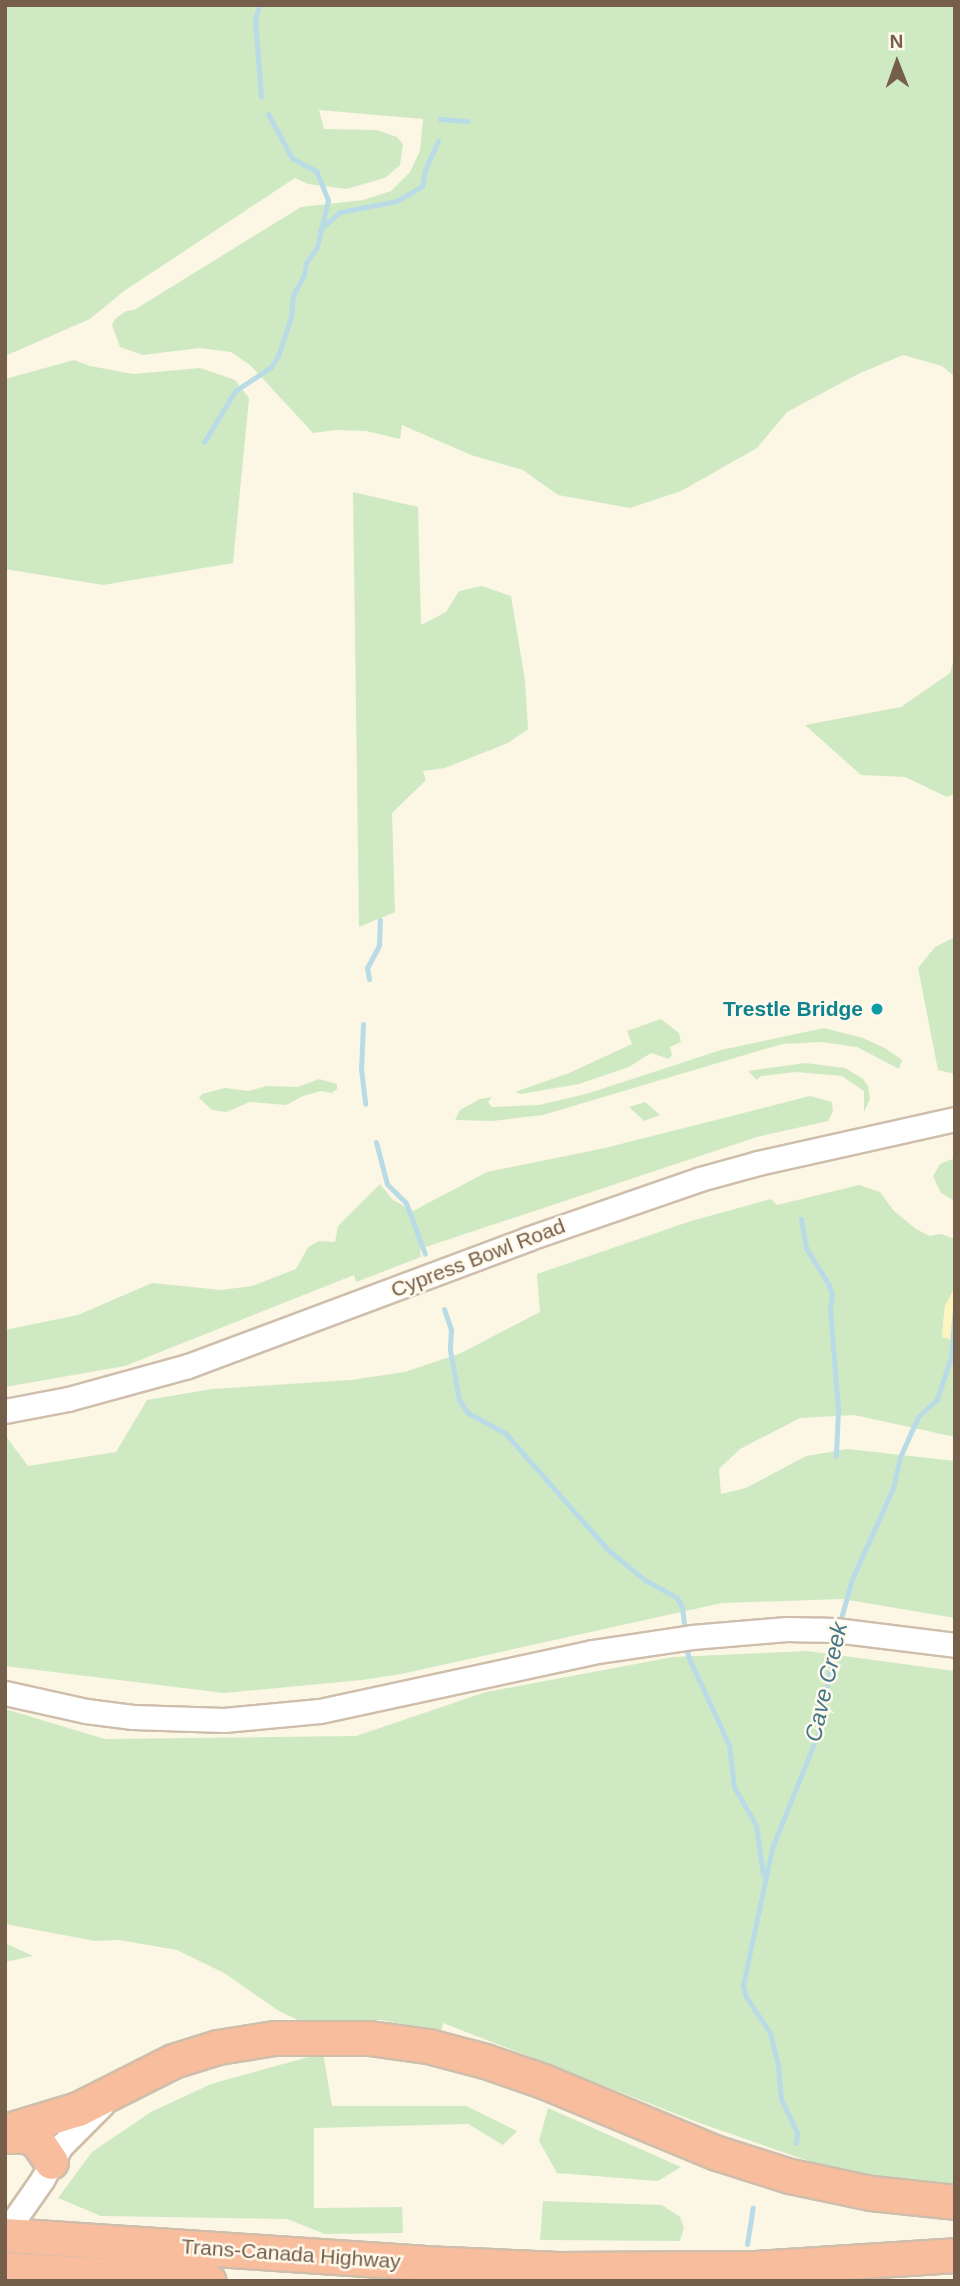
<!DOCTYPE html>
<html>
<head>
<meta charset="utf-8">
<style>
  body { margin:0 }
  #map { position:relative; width:960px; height:2286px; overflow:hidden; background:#fcf6e5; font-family:Helvetica,sans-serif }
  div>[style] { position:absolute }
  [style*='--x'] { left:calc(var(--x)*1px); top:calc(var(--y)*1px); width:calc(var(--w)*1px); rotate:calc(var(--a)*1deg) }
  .green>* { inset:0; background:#cfeac3 }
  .sand>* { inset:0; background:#fcf5bf }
  .stream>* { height:5px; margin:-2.5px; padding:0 2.5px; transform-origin:2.5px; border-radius:2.5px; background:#b9dbe6 }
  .roads { filter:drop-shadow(2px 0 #cebeab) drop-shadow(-2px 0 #cebeab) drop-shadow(0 2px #cebeab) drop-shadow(0 -2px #cebeab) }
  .tertiary>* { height:23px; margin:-11.5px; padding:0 11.5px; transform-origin:11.5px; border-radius:11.5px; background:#fff }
  .motorway>* { height:33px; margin:-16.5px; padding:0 16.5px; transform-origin:16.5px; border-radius:16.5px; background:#f7bd9c }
  .dots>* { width:19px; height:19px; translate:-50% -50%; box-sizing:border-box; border:4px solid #fff9eb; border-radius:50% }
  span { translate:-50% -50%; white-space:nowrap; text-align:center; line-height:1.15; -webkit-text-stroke:5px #fff9eb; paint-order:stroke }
  .culture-label { font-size:21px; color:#0d838f; font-weight:700 }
  .right { translate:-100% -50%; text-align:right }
  .street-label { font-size:21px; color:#755e4a }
  .water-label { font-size:23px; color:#437689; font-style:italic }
  .frame { position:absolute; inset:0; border:7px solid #755e4a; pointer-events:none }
  .north { position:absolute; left:862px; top:28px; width:70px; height:70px; -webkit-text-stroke:5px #fff9eb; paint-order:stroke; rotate:359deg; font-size:19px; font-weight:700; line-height:28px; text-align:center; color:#755e4a }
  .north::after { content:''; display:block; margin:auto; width:24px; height:32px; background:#755e4a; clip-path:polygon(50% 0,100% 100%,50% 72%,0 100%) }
</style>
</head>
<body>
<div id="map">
  <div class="green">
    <div style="clip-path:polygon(5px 5px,955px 5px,955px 377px,942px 366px,903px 355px,858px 374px,787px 412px,757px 448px,681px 491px,630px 508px,558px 495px,523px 470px,471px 455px,402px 425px,400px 439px,366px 431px,336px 430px,313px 433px,250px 365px,231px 352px,200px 348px,143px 355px,120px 347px,112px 325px,115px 319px,126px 311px,134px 310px,301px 207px,363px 200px,391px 191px,410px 172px,420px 151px,423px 119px,319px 110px,324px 129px,377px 130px,397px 137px,403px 144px,400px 165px,385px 178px,346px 189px,308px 184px,295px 178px,124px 291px,90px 319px,5px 356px)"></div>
    <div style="clip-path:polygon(74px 360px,90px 366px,133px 374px,200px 368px,235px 380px,249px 398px,233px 563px,103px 585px,5px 569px,5px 379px)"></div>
    <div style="clip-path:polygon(353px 492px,418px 507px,421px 625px,446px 612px,459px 591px,482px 586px,511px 596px,525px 680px,528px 729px,508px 743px,445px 768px,423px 771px,426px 780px,392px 813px,395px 912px,359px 927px)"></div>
    <div style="clip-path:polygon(955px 655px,955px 794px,947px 797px,905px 777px,861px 775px,805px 725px,901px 707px,950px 673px)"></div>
    <div style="clip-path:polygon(955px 937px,955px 1074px,938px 1070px,918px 968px,935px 947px)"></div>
    <div style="clip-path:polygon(661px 1019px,679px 1033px,681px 1042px,670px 1047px,672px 1055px,669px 1059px,651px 1053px,629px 1067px,579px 1084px,521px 1094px,515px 1092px,569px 1073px,632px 1044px,627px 1031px)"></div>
    <div style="clip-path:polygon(824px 1028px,863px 1038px,885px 1048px,902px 1060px,899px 1069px,857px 1047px,821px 1042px,782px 1044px,543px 1115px,492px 1121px,455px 1120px,460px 1110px,480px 1099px,492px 1097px,488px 1102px,492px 1107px,539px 1105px,586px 1094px,721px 1050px)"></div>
    <div style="clip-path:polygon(805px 1063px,845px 1068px,863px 1079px,868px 1086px,870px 1099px,864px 1112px,864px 1091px,842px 1076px,796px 1072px,761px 1076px,757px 1080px,748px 1071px)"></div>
    <div style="clip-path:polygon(319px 1079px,337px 1084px,337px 1089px,332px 1093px,321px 1091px,303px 1096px,286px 1105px,250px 1102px,226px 1112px,212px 1110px,199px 1098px,202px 1094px,225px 1088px,249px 1091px,266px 1086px,298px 1087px)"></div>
    <div style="clip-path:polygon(810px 1096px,832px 1102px,833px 1111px,828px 1121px,757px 1137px,420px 1249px,421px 1257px,356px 1282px,354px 1275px,125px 1366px,5px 1387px,5px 1330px,78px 1315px,152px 1283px,221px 1290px,252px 1286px,296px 1269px,308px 1247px,319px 1241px,335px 1242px,338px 1226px,380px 1184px,393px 1200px,413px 1211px,487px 1172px,605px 1148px)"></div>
    <div style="clip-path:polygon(645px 1102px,660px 1115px,644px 1121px,629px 1107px)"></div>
    <div style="clip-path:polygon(955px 1158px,955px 1201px,941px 1193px,933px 1176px,940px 1164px)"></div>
    <div style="clip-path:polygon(859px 1185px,880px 1192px,894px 1211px,916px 1229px,930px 1236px,941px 1234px,955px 1239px,955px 1287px,945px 1306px,942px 1336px,955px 1341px,955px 1437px,854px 1415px,800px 1418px,740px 1449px,719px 1469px,721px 1494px,746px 1488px,806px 1456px,848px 1449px,955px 1461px,955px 1618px,842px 1599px,722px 1603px,401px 1674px,362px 1680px,224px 1693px,5px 1666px,5px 1435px,28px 1466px,116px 1452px,147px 1400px,212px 1389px,351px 1380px,405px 1372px,461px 1353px,540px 1312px,537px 1274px,691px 1221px,771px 1199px,777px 1205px)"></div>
    <div style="clip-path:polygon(807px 1651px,955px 1671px,955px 2188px,860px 2179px,697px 2122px,443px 2023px,441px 2032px,380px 2020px,298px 2020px,279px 2011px,224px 1973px,177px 1950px,119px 1940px,95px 1941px,5px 1924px,5px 1709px,105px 1739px,356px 1736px,486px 1692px,673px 1657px)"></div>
    <div style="clip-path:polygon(5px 1943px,33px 1956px,5px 1962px)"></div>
    <div style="clip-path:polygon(323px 2053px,332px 2106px,466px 2106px,517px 2131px,503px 2145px,468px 2124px,314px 2128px,314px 2208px,402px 2207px,403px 2233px,325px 2234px,287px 2219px,101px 2216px,58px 2198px,92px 2152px,151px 2112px,211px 2084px)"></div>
    <div style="clip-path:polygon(548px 2108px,681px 2167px,658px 2181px,557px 2173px,539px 2141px)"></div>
    <div style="clip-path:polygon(543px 2201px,662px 2205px,680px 2217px,684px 2228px,680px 2241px,540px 2240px)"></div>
  </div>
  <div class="sand">
    <div style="clip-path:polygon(955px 1287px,955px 1341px,942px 1337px,945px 1306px)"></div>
  </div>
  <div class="stream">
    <div style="--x:259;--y:5;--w:16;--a:105"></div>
    <div style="--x:255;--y:20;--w:77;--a:85.5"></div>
    <div style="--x:440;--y:119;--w:28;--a:4"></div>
    <div style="--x:320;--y:229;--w:26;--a:-40"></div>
    <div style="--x:340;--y:212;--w:58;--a:-10.9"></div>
    <div style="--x:397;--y:201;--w:29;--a:-31"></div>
    <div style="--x:422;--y:186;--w:16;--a:-79"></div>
    <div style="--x:425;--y:170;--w:32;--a:-66"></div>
    <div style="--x:204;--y:442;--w:60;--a:-58.7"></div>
    <div style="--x:235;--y:391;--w:43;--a:-33.7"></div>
    <div style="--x:271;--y:367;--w:13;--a:-58"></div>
    <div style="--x:278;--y:356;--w:41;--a:-71.6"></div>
    <div style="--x:291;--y:317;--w:22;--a:-85"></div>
    <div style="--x:293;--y:295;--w:23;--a:-61"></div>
    <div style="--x:304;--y:275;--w:12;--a:-81"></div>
    <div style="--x:306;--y:263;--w:19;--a:-55"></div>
    <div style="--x:317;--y:247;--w:48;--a:-76.8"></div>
    <div style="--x:328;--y:200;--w:31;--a:-112"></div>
    <div style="--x:316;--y:171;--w:27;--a:-152"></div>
    <div style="--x:292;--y:158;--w:50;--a:-118.6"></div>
    <div style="--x:369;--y:979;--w:11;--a:-100"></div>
    <div style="--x:367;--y:968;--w:26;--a:-62"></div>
    <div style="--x:379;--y:945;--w:25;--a:-88"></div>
    <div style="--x:363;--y:1024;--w:45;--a:92.5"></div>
    <div style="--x:361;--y:1069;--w:35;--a:83"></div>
    <div style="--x:376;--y:1142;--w:43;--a:75.3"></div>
    <div style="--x:387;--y:1184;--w:27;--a:45"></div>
    <div style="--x:406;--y:1203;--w:54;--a:69.6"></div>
    <div style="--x:801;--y:1219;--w:29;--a:80"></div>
    <div style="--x:806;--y:1248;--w:44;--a:58.1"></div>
    <div style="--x:829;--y:1285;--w:10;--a:73"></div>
    <div style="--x:832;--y:1295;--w:13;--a:99"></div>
    <div style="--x:830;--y:1308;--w:102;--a:85.5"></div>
    <div style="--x:838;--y:1410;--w:46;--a:92.5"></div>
    <div style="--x:444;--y:1309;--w:21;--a:71"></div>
    <div style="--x:451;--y:1329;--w:21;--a:93"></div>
    <div style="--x:450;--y:1350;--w:51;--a:79.8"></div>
    <div style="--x:459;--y:1400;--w:16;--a:55"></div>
    <div style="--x:468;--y:1413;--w:42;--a:28.4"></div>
    <div style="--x:505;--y:1433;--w:156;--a:48.6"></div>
    <div style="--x:608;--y:1550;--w:48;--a:39"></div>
    <div style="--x:645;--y:1580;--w:37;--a:29"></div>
    <div style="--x:677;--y:1598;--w:10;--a:61"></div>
    <div style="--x:682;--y:1607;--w:26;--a:83"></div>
    <div style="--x:839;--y:1625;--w:48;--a:-74.2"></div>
    <div style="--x:852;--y:1579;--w:100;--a:-65.7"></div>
    <div style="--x:893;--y:1488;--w:32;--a:-77"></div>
    <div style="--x:900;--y:1457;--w:44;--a:-65.8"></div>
    <div style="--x:918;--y:1417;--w:26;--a:-43"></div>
    <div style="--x:937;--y:1399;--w:44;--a:-71.6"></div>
    <div style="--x:951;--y:1357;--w:50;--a:-85.4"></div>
    <div style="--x:686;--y:1642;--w:14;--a:82"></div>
    <div style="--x:688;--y:1656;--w:98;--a:65.3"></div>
    <div style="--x:729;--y:1745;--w:42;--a:83.2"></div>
    <div style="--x:734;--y:1787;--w:44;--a:59.9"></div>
    <div style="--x:756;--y:1825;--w:50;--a:82"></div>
    <div style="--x:796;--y:2143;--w:10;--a:-84"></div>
    <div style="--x:797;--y:2133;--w:38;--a:-115"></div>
    <div style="--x:781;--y:2099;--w:34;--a:-95"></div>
    <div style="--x:778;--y:2065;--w:33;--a:-104"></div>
    <div style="--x:770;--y:2033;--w:43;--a:-123.7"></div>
    <div style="--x:746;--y:1997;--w:12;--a:-104"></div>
    <div style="--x:743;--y:1985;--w:140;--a:-78"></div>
    <div style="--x:772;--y:1848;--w:126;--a:-68.1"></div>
    <div style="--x:819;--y:1731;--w:98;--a:-80.1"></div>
    <div style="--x:747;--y:2244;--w:37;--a:-81"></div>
  </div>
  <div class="roads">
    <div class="tertiary">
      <div style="--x:5;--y:1411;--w:64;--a:-10.8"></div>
      <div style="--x:68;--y:1399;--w:124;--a:-15.4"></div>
      <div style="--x:188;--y:1366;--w:362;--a:-20.5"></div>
      <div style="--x:527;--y:1239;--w:183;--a:-19.1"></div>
      <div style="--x:700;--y:1179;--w:60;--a:-15.4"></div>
      <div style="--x:758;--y:1163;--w:202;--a:-12.6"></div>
      <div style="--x:5;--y:1693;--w:83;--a:12.5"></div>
      <div style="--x:86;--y:1711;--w:47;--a:7.3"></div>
      <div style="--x:133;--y:1717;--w:91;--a:1.9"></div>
      <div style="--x:224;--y:1720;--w:96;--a:-5.4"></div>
      <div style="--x:320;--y:1711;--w:278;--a:-12.2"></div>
      <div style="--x:592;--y:1652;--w:101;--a:-8.5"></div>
      <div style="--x:692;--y:1637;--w:95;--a:-4.8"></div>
      <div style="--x:787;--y:1629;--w:48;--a:1.2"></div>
      <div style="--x:835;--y:1630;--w:121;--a:7.1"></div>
      <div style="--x:5;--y:2233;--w:65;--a:-55.1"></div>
      <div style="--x:42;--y:2180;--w:39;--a:-61"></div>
      <div style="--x:61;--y:2146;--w:58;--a:-45"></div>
    </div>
    <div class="motorway">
      <div style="--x:5;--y:2131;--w:76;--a:-16.8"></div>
      <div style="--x:78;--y:2109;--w:106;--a:-26.8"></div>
      <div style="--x:173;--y:2061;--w:47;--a:-17.3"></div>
      <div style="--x:218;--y:2047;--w:57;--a:-9.1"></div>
      <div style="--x:274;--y:2038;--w:95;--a:0"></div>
      <div style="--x:369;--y:2038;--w:60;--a:7.7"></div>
      <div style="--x:428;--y:2046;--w:59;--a:14.7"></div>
      <div style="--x:485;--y:2061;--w:61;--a:19"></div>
      <div style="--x:543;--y:2081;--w:188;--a:22.5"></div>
      <div style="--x:717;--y:2153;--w:77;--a:17.5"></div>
      <div style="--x:790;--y:2176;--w:83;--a:11.9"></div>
      <div style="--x:871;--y:2193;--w:84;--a:6.1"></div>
      <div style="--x:5;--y:2136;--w:22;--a:0"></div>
      <div style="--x:27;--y:2136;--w:11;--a:27"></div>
      <div style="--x:37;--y:2141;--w:25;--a:56"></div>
      <div style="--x:5;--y:2235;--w:418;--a:3.8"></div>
      <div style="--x:422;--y:2263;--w:136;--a:2.5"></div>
      <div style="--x:558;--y:2269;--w:198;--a:-0.3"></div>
      <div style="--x:756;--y:2268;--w:199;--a:-3.7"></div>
      <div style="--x:5;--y:2269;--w:204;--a:3.4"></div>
    </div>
  </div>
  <div class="dots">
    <div style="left:877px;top:1009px;background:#0f9aa8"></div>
  </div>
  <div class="culture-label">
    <span class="right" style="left:863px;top:1009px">Trestle Bridge</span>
  </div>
  <div class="street-label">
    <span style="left:478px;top:1258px;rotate:-21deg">Cypress Bowl Road</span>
    <span style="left:291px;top:2254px;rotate:4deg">Trans-Canada Highway</span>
  </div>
  <div class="water-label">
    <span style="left:826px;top:1682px;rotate:-77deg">Cave Creek</span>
  </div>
  <div class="frame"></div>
  <div class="north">N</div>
</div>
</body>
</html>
